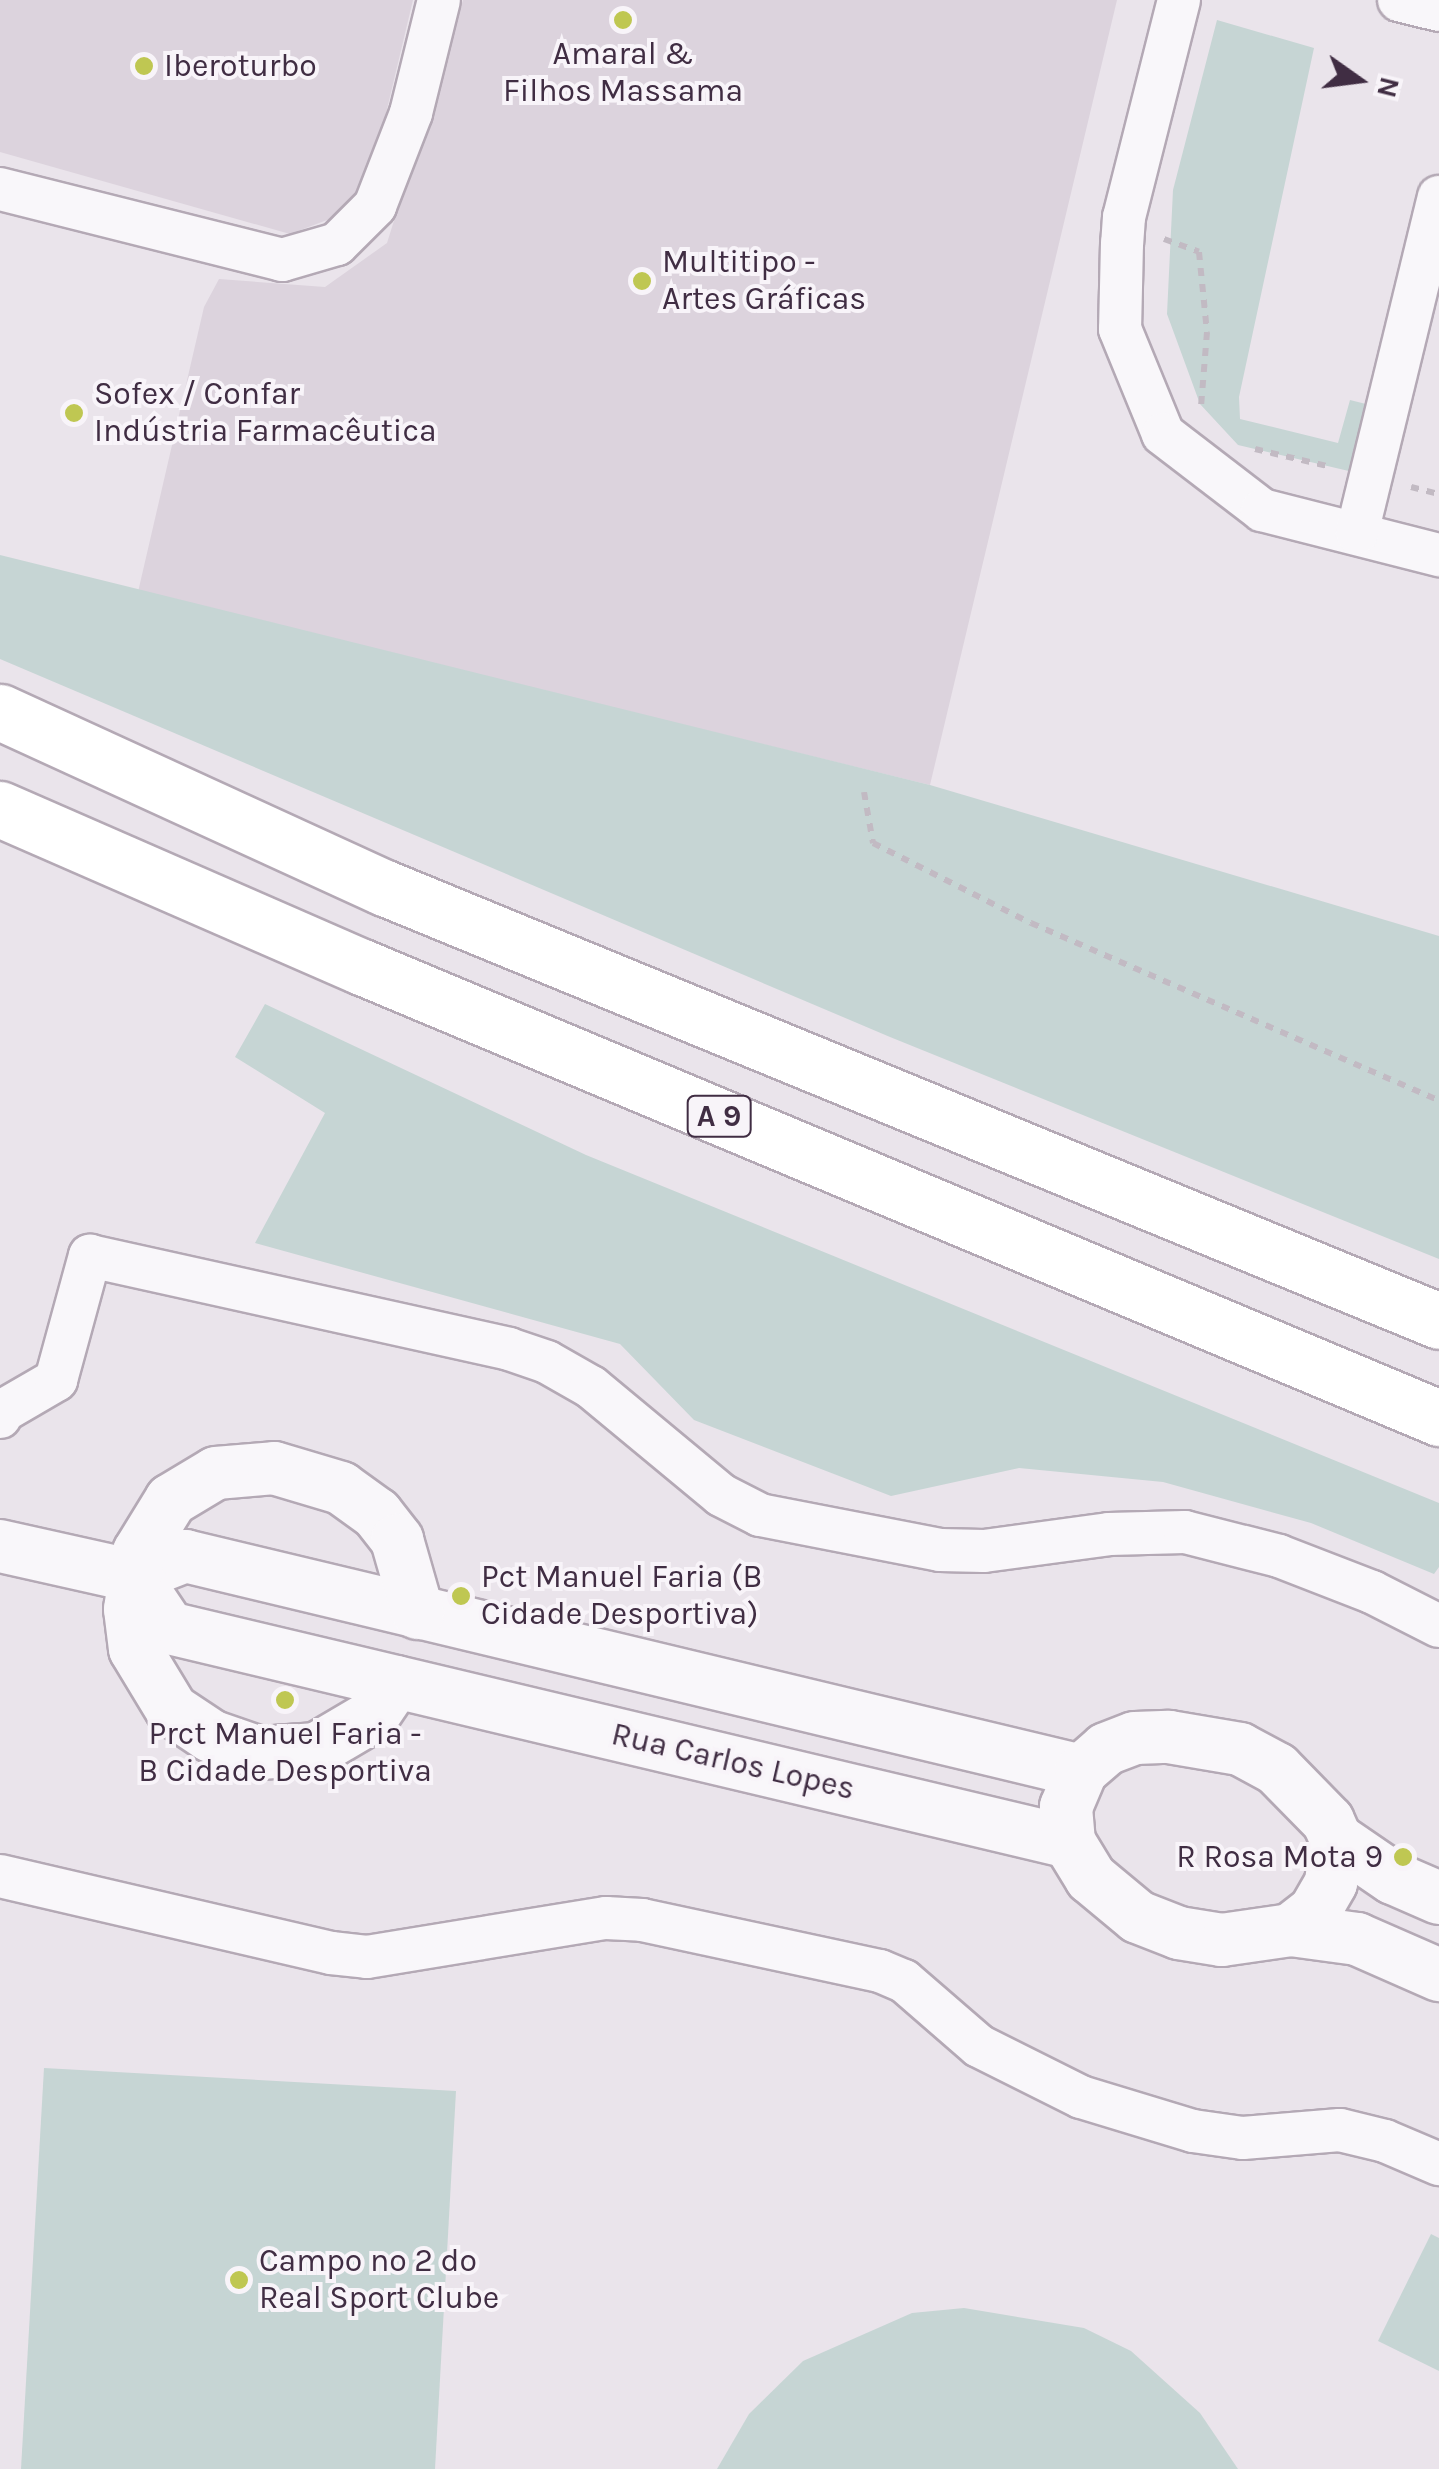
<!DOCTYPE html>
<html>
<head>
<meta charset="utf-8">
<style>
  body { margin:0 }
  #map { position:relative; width:1439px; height:2469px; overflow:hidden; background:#eae4eb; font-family:Karla,sans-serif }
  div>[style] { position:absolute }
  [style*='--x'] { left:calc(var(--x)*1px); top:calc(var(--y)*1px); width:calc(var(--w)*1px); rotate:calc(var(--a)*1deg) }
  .built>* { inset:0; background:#dcd3dd }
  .green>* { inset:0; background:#c6d5d4 }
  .path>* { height:6px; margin-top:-3px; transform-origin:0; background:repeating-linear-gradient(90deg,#c2bac3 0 8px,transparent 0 16px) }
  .roads { filter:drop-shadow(2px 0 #b4a9b5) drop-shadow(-2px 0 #b4a9b5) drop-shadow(0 2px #b4a9b5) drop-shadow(0 -2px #b4a9b5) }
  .minor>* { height:42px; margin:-21px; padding:0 21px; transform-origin:21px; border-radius:21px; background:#f9f7fa }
  .tertiary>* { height:52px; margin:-26px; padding:0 26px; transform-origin:26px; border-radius:26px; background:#f9f7fa }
  .motorway>* { height:55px; margin:-27.5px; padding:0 27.5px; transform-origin:27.5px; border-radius:27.5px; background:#fff }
  .dots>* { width:28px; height:28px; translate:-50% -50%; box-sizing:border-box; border:5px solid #f8f4f9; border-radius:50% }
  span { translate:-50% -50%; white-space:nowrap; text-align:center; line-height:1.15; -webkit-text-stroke:8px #f8f4f9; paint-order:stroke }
  .shield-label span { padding:2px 8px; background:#f8f4f9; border:2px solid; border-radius:8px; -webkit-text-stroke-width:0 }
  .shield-label { font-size:30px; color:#402d43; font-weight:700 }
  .poi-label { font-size:32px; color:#402d43 }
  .left { translate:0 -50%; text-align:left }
  .right { translate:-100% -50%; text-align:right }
  .street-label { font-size:32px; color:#402d43 }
  .north { position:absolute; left:1309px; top:30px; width:100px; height:100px; -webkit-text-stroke:8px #f8f4f9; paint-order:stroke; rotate:104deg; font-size:28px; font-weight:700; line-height:40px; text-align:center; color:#402d43 }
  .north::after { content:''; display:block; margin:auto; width:35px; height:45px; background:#402d43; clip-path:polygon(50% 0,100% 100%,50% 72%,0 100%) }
</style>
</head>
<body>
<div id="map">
  <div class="built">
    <div style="clip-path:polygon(0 0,413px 0,373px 168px,343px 214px,290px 234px,0 152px)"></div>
    <div style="clip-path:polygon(463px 0,1117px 0,930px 785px,138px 592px,204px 307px,219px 279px,325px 287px,387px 243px)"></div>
  </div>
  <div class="green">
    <div style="clip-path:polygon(1217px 20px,1314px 48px,1239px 397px,1240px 419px,1338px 443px,1350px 400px,1370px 405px,1353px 472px,1238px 445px,1200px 404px,1167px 314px,1173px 190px)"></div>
    <div style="clip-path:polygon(0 555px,930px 785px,1439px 936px,1439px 1259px,890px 1037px,0 659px)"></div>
    <div style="clip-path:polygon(265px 1004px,586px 1155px,1439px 1503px,1439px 1567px,1434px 1574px,1311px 1523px,1163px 1482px,1019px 1468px,891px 1496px,694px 1420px,620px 1344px,255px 1243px,325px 1113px,235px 1057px)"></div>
    <div style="clip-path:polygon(44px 2068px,456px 2091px,435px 2469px,21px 2469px)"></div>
    <div style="clip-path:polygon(1431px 2234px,1439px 2238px,1439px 2371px,1378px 2341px)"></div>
    <div style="clip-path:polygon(964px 2308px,1084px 2328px,1131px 2351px,1200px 2413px,1238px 2469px,717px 2469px,749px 2414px,803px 2361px,912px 2313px)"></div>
  </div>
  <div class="path">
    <div style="--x:1164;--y:239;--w:37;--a:20"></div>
    <div style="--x:1199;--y:252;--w:80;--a:84.3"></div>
    <div style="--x:1207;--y:332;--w:74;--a:94.6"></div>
    <div style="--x:1255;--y:449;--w:78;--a:13.3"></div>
    <div style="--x:1411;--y:487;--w:29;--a:14"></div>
    <div style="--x:864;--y:792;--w:52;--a:80"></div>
    <div style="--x:873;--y:843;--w:177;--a:26.9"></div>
    <div style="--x:1031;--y:923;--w:445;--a:23.5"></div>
  </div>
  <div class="roads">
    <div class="minor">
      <div style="--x:1179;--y:0;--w:224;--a:104.2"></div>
      <div style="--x:1124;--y:217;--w:26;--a:94"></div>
      <div style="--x:1122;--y:243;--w:86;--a:91.3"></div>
      <div style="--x:1120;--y:329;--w:113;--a:67.7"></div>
      <div style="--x:1163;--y:434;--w:125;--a:37.5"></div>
      <div style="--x:1262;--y:510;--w:183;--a:14.3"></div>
      <div style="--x:1399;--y:0;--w:41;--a:14"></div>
      <div style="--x:0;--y:189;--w:291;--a:14.1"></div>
      <div style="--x:282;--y:260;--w:57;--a:-16.2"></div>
      <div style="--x:337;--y:244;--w:54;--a:-45"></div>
      <div style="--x:375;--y:206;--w:100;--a:-68.8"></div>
      <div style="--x:411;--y:113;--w:116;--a:-76.1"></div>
      <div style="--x:1357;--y:533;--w:346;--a:-76.3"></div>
      <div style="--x:0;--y:1417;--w:5;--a:-79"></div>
      <div style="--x:1;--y:1412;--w:64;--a:-30.2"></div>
      <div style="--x:56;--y:1380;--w:129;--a:-74.7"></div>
      <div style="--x:90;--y:1256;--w:429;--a:12.5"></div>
      <div style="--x:509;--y:1349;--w:40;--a:18.9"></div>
      <div style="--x:547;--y:1362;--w:51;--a:29.6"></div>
      <div style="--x:591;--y:1387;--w:169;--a:39.7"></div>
      <div style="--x:721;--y:1495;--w:44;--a:27.1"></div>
      <div style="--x:760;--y:1515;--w:183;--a:11"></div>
      <div style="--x:940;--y:1550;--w:44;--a:1.3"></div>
      <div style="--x:984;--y:1551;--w:126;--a:-7.7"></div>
      <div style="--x:1109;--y:1534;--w:76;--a:-1.5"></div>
      <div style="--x:1185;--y:1532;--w:97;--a:14.3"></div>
      <div style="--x:1279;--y:1556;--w:100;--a:21.2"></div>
      <div style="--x:1372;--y:1592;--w:75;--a:26.9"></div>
      <div style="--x:0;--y:1876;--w:340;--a:13.1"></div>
      <div style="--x:331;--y:1953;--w:36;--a:6"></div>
      <div style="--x:367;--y:1957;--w:242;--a:-9.3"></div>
      <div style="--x:606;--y:1918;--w:36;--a:3"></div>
      <div style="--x:642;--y:1920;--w:243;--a:12.1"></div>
      <div style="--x:880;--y:1971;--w:26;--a:23"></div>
      <div style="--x:904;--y:1981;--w:99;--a:40.9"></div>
      <div style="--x:979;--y:2046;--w:114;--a:26.6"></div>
      <div style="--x:1081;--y:2097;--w:117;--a:16.9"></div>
      <div style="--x:1193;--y:2131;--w:50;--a:8"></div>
      <div style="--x:1243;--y:2138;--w:97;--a:-4.7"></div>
      <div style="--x:1340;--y:2130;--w:46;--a:13.7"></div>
      <div style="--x:1385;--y:2141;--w:59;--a:23.1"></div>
    </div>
    <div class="tertiary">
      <div style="--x:0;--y:1546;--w:137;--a:12.6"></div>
      <div style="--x:134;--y:1576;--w:55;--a:-21.4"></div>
      <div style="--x:185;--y:1556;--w:921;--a:13.49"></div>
      <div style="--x:134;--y:1576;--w:63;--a:56.1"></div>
      <div style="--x:169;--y:1628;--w:925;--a:13.38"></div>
      <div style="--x:396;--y:1682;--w:41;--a:124.1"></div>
      <div style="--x:373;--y:1716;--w:65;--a:149.5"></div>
      <div style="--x:317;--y:1749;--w:57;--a:176"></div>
      <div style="--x:260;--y:1753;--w:52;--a:-160.9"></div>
      <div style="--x:211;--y:1736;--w:47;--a:-146.3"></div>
      <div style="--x:172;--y:1710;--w:71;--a:-121.2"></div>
      <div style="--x:135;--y:1649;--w:40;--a:-97.1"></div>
      <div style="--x:130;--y:1609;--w:58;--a:-81"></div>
      <div style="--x:139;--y:1552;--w:61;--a:-58.4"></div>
      <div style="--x:171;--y:1500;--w:52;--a:-31"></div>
      <div style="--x:216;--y:1473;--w:58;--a:-4.9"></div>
      <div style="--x:274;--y:1468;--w:70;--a:16.6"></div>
      <div style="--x:341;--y:1488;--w:44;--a:35.8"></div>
      <div style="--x:377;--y:1514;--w:33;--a:52"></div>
      <div style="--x:397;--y:1540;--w:76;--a:74"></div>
      <div style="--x:1169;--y:1737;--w:72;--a:9.6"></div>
      <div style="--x:1240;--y:1749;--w:42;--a:28.4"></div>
      <div style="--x:1277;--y:1769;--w:73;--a:45.6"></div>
      <div style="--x:1328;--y:1821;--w:20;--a:66"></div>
      <div style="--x:1336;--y:1839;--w:44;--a:96.5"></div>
      <div style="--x:1331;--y:1883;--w:32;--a:120"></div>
      <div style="--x:1315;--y:1911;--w:31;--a:142"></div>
      <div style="--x:1291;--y:1930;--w:70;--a:171.8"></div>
      <div style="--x:1222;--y:1940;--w:44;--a:-170.8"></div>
      <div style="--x:1179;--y:1933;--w:44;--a:-158.7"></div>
      <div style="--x:1138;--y:1917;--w:61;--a:-140.3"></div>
      <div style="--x:1091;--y:1878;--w:42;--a:-121.4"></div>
      <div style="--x:1069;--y:1842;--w:35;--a:-95"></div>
      <div style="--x:1066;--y:1807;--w:39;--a:-67"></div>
      <div style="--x:1081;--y:1771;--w:33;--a:-41"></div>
      <div style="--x:1106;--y:1749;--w:31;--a:-21"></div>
      <div style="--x:1135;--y:1738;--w:34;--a:-2"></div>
      <div style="--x:1336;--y:1839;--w:69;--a:34.4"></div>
      <div style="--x:1393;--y:1878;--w:50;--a:23.5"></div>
      <div style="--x:1291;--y:1930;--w:67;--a:7.8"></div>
      <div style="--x:1357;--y:1939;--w:90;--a:23.7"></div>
    </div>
    <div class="motorway">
      <div style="--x:0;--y:712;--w:423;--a:24.6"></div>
      <div style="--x:385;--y:888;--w:1139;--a:22.33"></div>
      <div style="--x:0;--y:809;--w:395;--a:23.6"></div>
      <div style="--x:362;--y:967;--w:1168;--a:22.72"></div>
    </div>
  </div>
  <div class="dots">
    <div style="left:623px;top:20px;background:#bfc752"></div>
    <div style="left:144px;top:66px;background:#bfc752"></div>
    <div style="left:642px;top:281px;background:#bfc752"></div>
    <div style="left:74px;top:413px;background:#bfc752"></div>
    <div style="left:461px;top:1596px;background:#bfc752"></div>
    <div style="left:285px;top:1700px;background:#bfc752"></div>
    <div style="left:1403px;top:1857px;background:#bfc752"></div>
    <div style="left:239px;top:2280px;background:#bfc752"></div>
  </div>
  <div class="shield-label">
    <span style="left:719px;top:1116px">A 9</span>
  </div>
  <div class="poi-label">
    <span style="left:623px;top:73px">Amaral &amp;<br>Filhos Massama</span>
    <span class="left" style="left:164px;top:66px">Iberoturbo</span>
    <span class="left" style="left:662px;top:281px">Multitipo -<br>Artes Gráficas</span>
    <span class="left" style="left:94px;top:413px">Sofex / Confar<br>Indústria Farmacêutica</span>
    <span class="left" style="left:481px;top:1596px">Pct Manuel Faria (B<br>Cidade Desportiva)</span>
    <span style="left:285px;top:1753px">Prct Manuel Faria -<br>B Cidade Desportiva</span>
    <span class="right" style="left:1383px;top:1857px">R Rosa Mota 9</span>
    <span class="left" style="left:259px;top:2280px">Campo nº 2 do<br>Real Sport Clube</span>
  </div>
  <div class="street-label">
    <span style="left:733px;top:1762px;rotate:13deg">Rua Carlos Lopes</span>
  </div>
  <div class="north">N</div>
</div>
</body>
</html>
